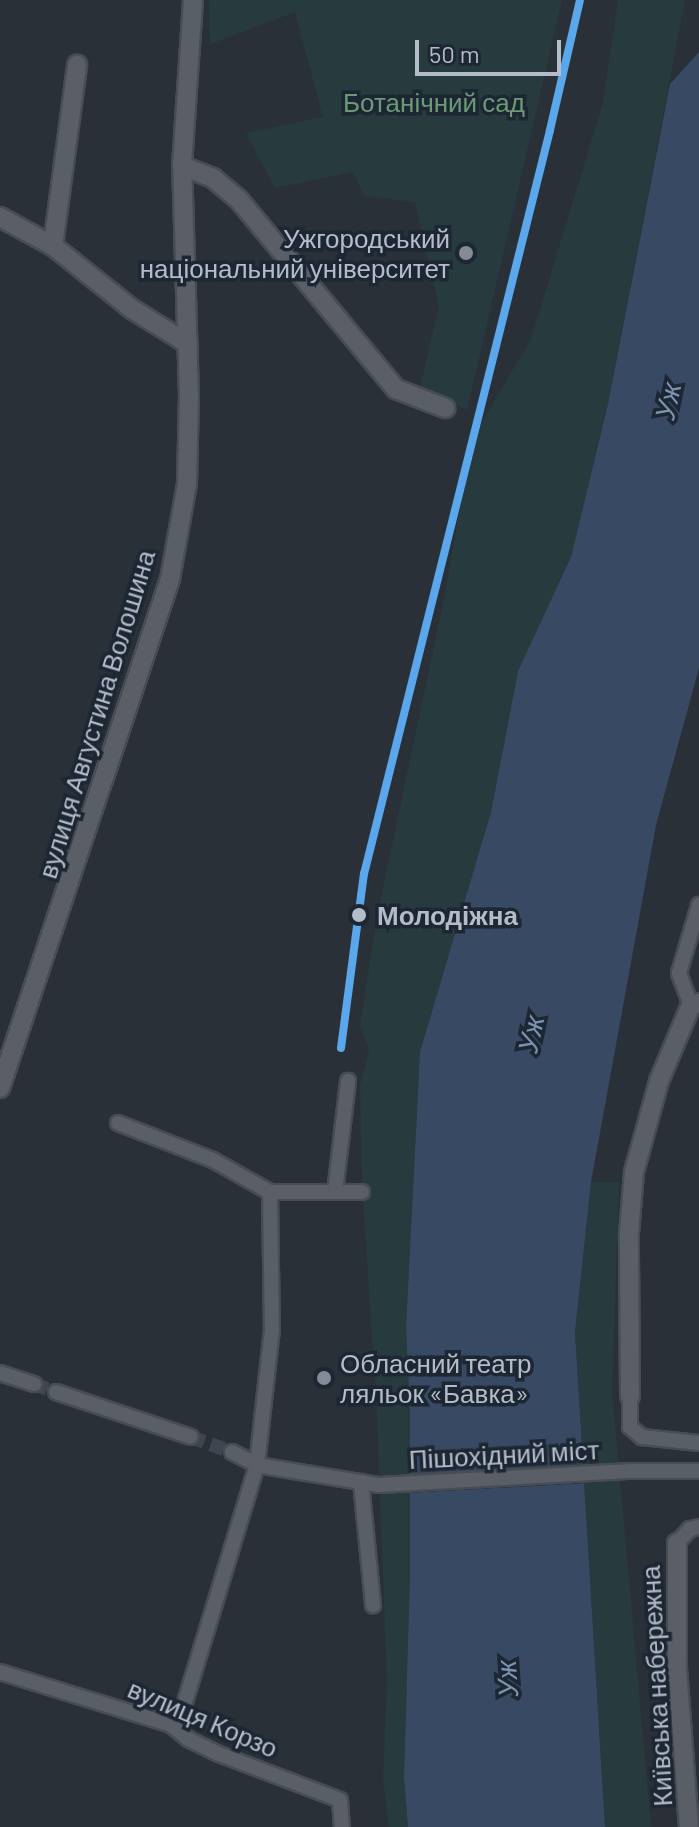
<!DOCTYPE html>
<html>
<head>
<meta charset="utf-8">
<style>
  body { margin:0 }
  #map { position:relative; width:699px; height:1827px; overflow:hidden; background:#2a3038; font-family:Barlow,sans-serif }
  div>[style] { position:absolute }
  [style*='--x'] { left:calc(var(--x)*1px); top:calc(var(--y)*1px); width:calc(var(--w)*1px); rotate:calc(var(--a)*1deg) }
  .green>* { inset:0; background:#273a3e }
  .water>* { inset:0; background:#384963 }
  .pier>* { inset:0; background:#2a3038 }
  .pedestrian-tunnel>* { height:14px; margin-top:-7px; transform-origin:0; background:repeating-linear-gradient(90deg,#3f454e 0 14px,transparent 0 21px) }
  .roads { filter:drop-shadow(2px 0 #484c53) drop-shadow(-2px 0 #484c53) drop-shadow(0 2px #484c53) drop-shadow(0 -2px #484c53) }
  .pedestrian>* { height:14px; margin:-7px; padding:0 7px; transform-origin:7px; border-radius:7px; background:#5a5e66 }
  .minor>* { height:18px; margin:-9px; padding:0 9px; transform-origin:9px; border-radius:9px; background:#5a5e66 }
  .rail-1>* { height:8px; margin:-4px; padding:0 4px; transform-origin:4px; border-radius:4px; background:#5aa8eb }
  .dots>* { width:22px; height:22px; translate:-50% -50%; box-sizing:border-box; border:4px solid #1d2633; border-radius:50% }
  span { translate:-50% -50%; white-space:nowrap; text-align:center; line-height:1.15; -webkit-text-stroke:7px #1d2633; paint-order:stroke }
  .park-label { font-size:26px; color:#6b9a76 }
  .poi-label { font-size:26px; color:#b4bcc9 }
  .right { translate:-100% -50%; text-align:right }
  .left { translate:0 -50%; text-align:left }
  .street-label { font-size:26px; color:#b4bcc9 }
  .stop-label { font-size:26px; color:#b4bcc9; font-weight:700 }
  .water-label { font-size:28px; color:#7c92b1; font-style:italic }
  .scale { position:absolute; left:415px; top:40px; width:146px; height:36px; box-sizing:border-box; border:4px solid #b4bcc9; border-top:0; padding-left:10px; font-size:24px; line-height:28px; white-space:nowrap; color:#b4bcc9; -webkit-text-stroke:6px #1d2633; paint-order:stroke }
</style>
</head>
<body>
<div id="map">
  <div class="green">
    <div style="clip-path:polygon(209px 0,562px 0,467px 410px,420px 388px,439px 305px,415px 202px,364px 196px,353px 172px,275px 188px,246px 133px,323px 117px,295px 12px,210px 44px)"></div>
    <div style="clip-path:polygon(618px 0,685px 0,608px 404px,571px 557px,518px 671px,491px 812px,420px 1052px,406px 1327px,410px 1412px,410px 1573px,404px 1777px,408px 1827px,389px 1827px,383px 1778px,387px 1683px,377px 1414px,362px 1182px,360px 1086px,369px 1050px,360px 1025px,378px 911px,444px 599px,472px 439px,531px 339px,603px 103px)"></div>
    <div style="clip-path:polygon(591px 1182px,619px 1182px,612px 1390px,651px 1827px,605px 1827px,575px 1332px)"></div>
  </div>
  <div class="water">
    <div style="clip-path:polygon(699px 52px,699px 668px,656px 825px,591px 1182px,575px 1332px,605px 1827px,408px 1827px,404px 1777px,410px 1573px,410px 1412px,406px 1327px,420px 1052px,491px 812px,518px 671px,571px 557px,608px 404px,670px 84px)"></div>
  </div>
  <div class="pier">
    <div style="clip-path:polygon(587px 1464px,588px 1483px,406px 1493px,406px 1475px)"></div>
  </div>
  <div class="pedestrian-tunnel">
    <div style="--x:34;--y:1384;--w:23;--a:20"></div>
    <div style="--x:191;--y:1437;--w:44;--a:20.1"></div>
  </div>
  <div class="roads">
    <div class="pedestrian">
      <div style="--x:691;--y:1005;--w:34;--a:-111"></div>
      <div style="--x:679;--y:973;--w:71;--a:-73.6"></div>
      <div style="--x:118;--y:1123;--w:102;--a:21.3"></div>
      <div style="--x:213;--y:1160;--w:65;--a:29.3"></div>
      <div style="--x:270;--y:1192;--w:137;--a:89.2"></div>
      <div style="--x:272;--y:1329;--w:137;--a:96.3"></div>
      <div style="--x:257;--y:1465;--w:258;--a:106.9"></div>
      <div style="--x:182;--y:1712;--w:17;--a:130"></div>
      <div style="--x:270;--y:1192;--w:92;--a:0"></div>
      <div style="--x:335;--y:1192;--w:112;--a:-83.3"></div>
      <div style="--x:0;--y:1373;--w:36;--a:18"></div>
      <div style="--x:56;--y:1392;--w:142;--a:18.4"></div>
      <div style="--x:630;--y:1396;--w:31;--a:90"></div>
      <div style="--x:630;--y:1427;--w:16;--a:40"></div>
      <div style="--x:642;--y:1437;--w:57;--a:6"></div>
      <div style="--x:232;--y:1452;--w:28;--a:27"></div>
      <div style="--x:257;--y:1465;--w:124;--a:9.3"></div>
      <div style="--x:379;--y:1485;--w:253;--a:-3.2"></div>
      <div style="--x:632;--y:1471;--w:67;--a:0"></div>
      <div style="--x:361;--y:1482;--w:124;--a:84.4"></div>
      <div style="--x:677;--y:1543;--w:19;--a:-47"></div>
      <div style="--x:690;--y:1529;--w:9;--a:-13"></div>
      <div style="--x:0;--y:1672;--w:179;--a:17.2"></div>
      <div style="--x:171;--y:1725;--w:22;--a:39"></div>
      <div style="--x:188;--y:1739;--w:34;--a:26"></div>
      <div style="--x:219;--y:1754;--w:129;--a:20.8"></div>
      <div style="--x:340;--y:1800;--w:27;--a:86"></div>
    </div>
    <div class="minor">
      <div style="--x:182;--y:166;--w:33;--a:21"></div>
      <div style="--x:213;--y:178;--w:34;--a:40"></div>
      <div style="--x:239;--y:200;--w:246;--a:50.3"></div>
      <div style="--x:396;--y:389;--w:53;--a:21.2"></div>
      <div style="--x:0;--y:217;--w:60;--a:28.7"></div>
      <div style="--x:53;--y:246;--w:101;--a:38.6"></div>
      <div style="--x:132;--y:309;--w:66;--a:32"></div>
      <div style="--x:53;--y:246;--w:183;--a:-82.4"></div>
      <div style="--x:0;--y:1088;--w:537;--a:-71.53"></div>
      <div style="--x:170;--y:579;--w:97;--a:-79.9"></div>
      <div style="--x:187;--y:484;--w:88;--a:-88.7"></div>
      <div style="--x:189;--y:396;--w:230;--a:-91.7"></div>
      <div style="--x:182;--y:166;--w:166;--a:-86.2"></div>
      <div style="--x:630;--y:1396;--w:163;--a:-90.4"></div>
      <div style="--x:629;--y:1233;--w:61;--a:-85.3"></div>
      <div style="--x:634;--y:1172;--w:94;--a:-74.6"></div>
      <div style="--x:659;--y:1081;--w:82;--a:-67.2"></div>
      <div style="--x:691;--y:1005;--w:8;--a:-14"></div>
      <div style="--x:677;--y:1543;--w:125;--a:90"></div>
      <div style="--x:677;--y:1668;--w:159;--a:85.7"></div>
    </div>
  </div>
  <div class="rail-1">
    <div style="--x:341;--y:1048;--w:176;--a:-82.5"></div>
    <div style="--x:364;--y:874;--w:767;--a:-75.96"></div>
    <div style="--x:550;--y:130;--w:133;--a:-77"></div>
  </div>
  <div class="dots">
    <div style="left:466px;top:253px;background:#848b96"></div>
    <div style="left:359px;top:915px;background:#b4bcc9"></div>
    <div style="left:324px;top:1378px;background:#848b96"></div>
  </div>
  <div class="park-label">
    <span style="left:434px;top:102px">Ботанічний сад</span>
  </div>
  <div class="poi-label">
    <span class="right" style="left:450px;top:253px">Ужгородський<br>національний університет</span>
    <span class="left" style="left:340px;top:1378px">Обласний театр<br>ляльок «Бавка»</span>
  </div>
  <div class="street-label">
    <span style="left:96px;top:714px;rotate:-73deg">вулиця Августина Волошина</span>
    <span style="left:504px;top:1454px;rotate:-3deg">Пішохідний міст</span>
    <span style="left:656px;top:1686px;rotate:-93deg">Київська набережна</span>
    <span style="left:203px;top:1718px;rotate:23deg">вулиця Корзо</span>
  </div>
  <div class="stop-label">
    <span class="left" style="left:377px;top:915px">Молодіжна</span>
  </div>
  <div class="water-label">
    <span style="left:667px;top:401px;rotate:-78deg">Уж</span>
    <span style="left:530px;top:1034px;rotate:-78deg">Уж</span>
    <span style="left:506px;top:1679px;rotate:-94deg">Уж</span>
  </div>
  <div class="scale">50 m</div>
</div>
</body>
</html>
